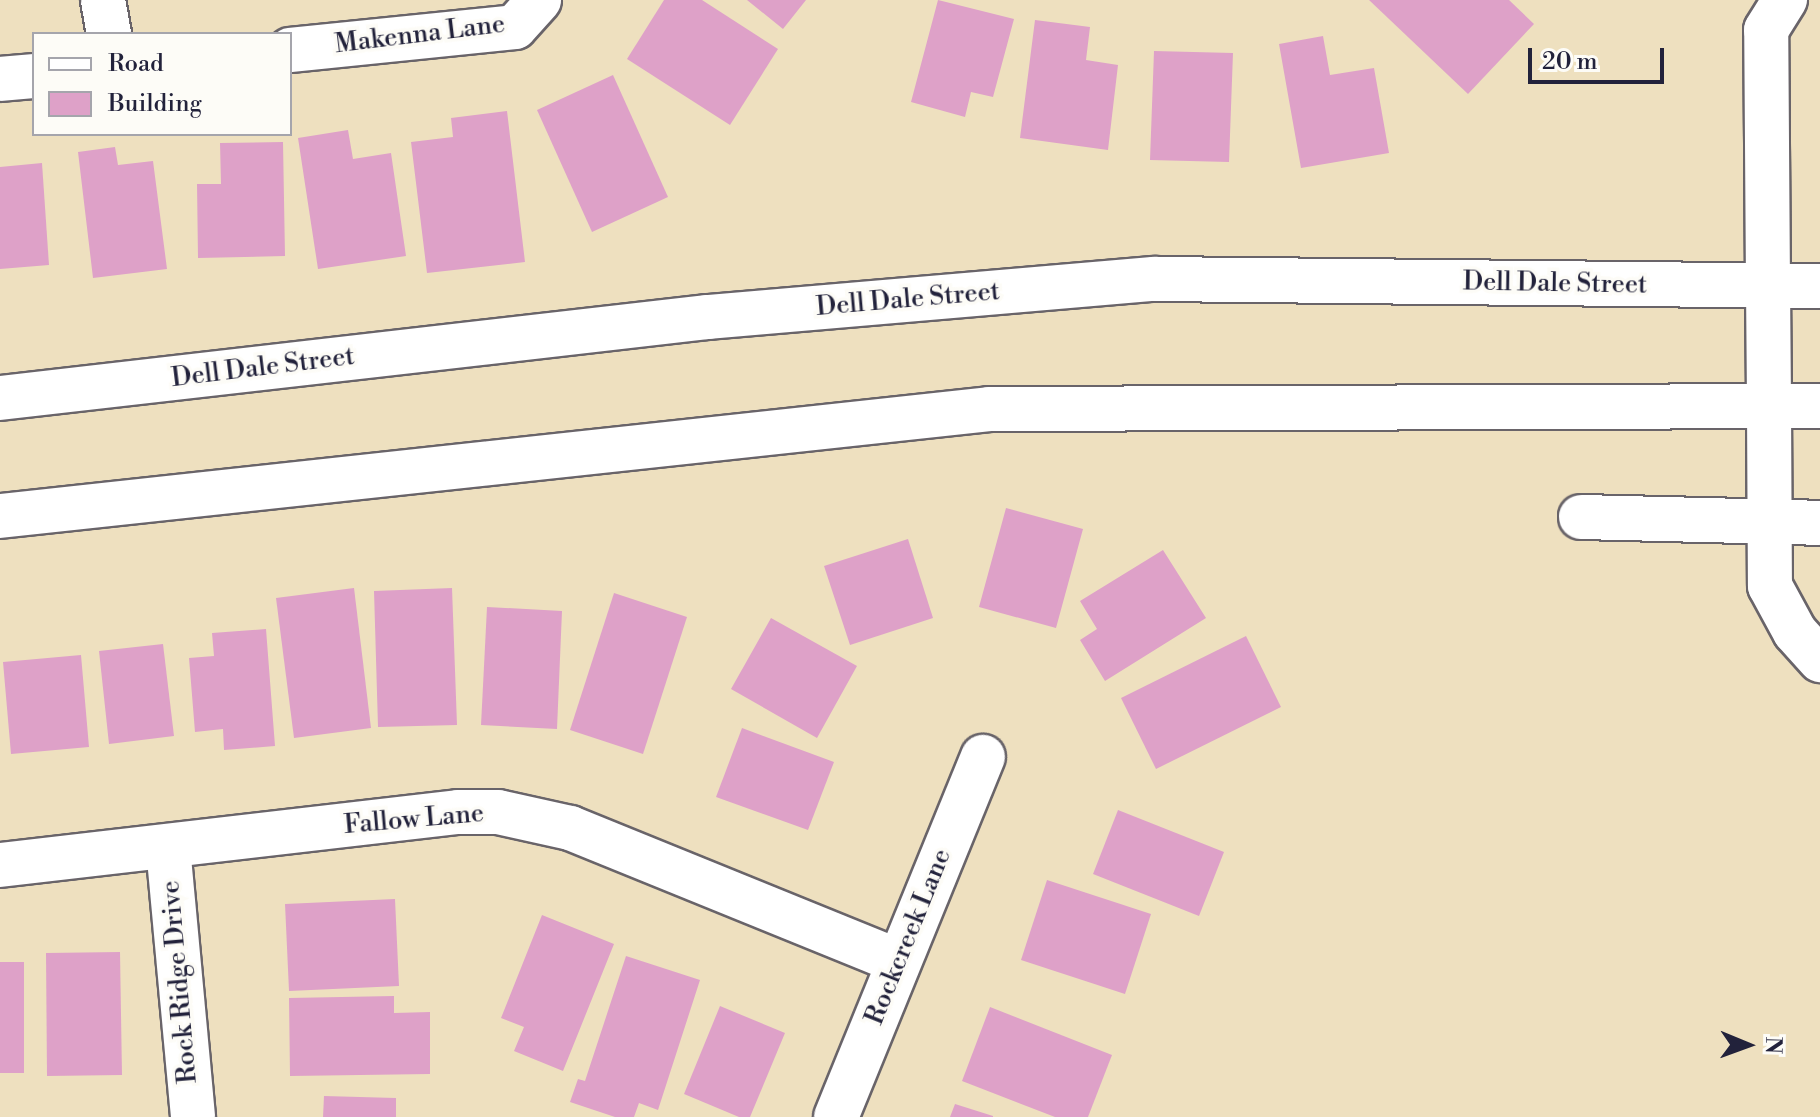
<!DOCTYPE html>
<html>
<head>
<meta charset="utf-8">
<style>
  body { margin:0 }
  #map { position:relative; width:1820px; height:1117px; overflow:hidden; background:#eee0bf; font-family:"Libre Bodoni",serif }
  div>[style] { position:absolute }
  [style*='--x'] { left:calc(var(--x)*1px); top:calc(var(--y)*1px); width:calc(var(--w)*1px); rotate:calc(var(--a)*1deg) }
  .building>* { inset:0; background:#dea1c8 }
  .roads { filter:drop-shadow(2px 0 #696469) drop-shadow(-2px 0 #696469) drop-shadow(0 2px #696469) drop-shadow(0 -2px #696469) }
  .minor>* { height:44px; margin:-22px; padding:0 22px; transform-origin:22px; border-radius:22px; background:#fff }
  .major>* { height:44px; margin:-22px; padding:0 22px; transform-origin:22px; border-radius:22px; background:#fff }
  span { translate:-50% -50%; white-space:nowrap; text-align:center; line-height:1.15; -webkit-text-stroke:7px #fdfcf7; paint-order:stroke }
  .street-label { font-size:26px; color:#22223b }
  .legend { position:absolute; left:32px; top:32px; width:260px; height:104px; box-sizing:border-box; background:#fdfcf7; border:2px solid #a5a5ac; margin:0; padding:10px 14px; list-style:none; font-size:24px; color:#22223b }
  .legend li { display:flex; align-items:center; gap:16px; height:40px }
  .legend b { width:40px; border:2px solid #a5a5ac }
  .north { position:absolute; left:1708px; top:1005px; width:80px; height:80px; -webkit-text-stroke:6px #fdfcf7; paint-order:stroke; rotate:91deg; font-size:22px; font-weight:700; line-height:32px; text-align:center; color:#22223b }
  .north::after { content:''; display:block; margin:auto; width:28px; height:36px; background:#22223b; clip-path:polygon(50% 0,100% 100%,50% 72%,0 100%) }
  .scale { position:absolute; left:1528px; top:48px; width:136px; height:36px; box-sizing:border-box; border:4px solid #22223b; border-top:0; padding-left:10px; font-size:24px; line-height:28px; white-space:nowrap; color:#22223b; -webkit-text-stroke:6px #fdfcf7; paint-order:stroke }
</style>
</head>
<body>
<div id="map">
  <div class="building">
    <div style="clip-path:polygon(664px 0,702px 0,778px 49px,730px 125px,627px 59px)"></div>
    <div style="clip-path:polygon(747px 0,806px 0,783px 29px)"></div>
    <div style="clip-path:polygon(938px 0,1014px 19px,993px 97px,971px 92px,965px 117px,911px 102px)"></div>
    <div style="clip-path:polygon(1369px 0,1509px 0,1534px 24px,1468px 94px)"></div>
    <div style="clip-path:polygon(1035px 20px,1090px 27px,1086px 60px,1118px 65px,1108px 150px,1020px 138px)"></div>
    <div style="clip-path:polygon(1323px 36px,1330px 75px,1374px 68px,1389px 153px,1301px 168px,1279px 44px)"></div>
    <div style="clip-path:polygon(1154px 51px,1233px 53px,1229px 162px,1150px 160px)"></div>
    <div style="clip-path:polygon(613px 75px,668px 197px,592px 232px,537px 110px)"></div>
    <div style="clip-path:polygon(507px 111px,525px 262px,427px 273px,411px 142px,453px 137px,451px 118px)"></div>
    <div style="clip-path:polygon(348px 130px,353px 159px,391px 153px,406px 256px,318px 269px,298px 138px)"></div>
    <div style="clip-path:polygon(283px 142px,285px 256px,198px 258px,197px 184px,221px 184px,220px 143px)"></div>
    <div style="clip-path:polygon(115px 147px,118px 165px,153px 161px,167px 269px,93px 278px,78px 152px)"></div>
    <div style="clip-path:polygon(42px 163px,49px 265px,0 269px,0 167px)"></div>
    <div style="clip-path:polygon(1006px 508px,1083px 529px,1056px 628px,979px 607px)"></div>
    <div style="clip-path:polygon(908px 539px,933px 618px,850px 645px,824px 566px)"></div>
    <div style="clip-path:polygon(1163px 550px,1206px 618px,1105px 681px,1080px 640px,1097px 629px,1080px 601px)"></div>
    <div style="clip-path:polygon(354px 588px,371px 728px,294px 738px,276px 598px)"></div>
    <div style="clip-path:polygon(452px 588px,457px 725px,378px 727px,374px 591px)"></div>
    <div style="clip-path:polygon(614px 593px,687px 617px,643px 754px,570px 730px)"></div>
    <div style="clip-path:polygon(487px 607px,562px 611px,557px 729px,481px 725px)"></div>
    <div style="clip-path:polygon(771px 618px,857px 666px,817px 738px,731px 689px)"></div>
    <div style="clip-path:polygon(266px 629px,275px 746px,224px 750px,223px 729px,195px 732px,189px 658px,214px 656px,212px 633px)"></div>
    <div style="clip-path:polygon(1246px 636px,1281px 707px,1156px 769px,1121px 698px)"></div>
    <div style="clip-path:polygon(163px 644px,174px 736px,109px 744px,99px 651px)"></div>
    <div style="clip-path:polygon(81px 655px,89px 747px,11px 754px,3px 662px)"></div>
    <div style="clip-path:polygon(742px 728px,834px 762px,808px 830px,716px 797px)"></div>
    <div style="clip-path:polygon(1118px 810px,1224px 852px,1199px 916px,1093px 874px)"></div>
    <div style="clip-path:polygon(1047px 880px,1151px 914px,1125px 994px,1021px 960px)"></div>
    <div style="clip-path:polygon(395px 899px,399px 986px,289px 991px,285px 904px)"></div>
    <div style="clip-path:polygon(542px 915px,614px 944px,563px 1071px,514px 1051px,524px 1027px,501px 1018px)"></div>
    <div style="clip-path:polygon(120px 952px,122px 1075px,47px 1076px,46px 953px)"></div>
    <div style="clip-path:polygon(626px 956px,700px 980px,658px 1110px,639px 1103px,634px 1117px,615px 1117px,570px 1102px,578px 1079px,585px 1081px)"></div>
    <div style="clip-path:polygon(0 962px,24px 962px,24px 1073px,0 1073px)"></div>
    <div style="clip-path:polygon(394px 996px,394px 1013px,430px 1012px,430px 1074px,290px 1076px,289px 998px)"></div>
    <div style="clip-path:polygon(720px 1006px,785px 1033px,750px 1117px,739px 1117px,684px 1094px)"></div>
    <div style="clip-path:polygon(990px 1007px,1112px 1055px,1088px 1117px,1055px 1117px,962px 1081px)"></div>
    <div style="clip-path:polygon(324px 1096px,396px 1098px,396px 1117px,323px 1117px)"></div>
    <div style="clip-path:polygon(955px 1104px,993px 1116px,993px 1117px,950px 1117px)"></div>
  </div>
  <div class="roads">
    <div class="minor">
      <div style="--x:103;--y:0;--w:35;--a:80"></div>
      <div style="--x:290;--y:50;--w:226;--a:-5.8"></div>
      <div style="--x:515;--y:27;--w:36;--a:-48"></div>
      <div style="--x:0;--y:79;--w:34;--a:-5"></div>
      <div style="--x:1768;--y:286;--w:256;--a:-90.4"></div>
      <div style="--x:1766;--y:30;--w:36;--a:-58"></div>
      <div style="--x:1769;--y:407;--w:179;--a:89.7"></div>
      <div style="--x:1770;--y:586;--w:52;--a:61.5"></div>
      <div style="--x:1795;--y:632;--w:38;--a:48"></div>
      <div style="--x:1581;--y:517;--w:239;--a:1.4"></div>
      <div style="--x:168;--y:847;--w:271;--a:84.7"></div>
      <div style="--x:0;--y:865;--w:461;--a:-6.6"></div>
      <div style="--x:458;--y:812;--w:40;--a:0"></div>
      <div style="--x:498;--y:812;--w:74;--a:12.5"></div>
      <div style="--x:570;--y:828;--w:354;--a:22.1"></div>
      <div style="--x:836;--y:1117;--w:389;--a:-67.8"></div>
    </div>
    <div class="major">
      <div style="--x:1768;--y:286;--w:121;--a:89.5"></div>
      <div style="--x:0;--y:398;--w:713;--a:-6.53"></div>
      <div style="--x:708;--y:317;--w:448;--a:-4.9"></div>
      <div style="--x:1154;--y:279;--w:666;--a:0.6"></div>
      <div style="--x:0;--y:516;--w:995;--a:-6.17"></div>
      <div style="--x:989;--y:409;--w:831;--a:-0.21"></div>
    </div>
  </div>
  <div class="street-label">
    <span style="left:420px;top:35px;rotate:-7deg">Makenna Lane</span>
    <span style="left:1555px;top:284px;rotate:1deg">Dell Dale Street</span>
    <span style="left:908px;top:300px;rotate:-5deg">Dell Dale Street</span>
    <span style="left:263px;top:368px;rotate:-7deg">Dell Dale Street</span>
    <span style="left:414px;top:820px;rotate:-5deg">Fallow Lane</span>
    <span style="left:909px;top:937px;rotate:-68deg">Rockcreek Lane</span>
    <span style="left:180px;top:982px;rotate:-95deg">Rock Ridge Drive</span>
  </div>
  <ul class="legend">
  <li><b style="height:10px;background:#fff"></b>Road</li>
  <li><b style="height:22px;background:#dea1c8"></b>Building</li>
  </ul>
  <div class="north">N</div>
  <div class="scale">20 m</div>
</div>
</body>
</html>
